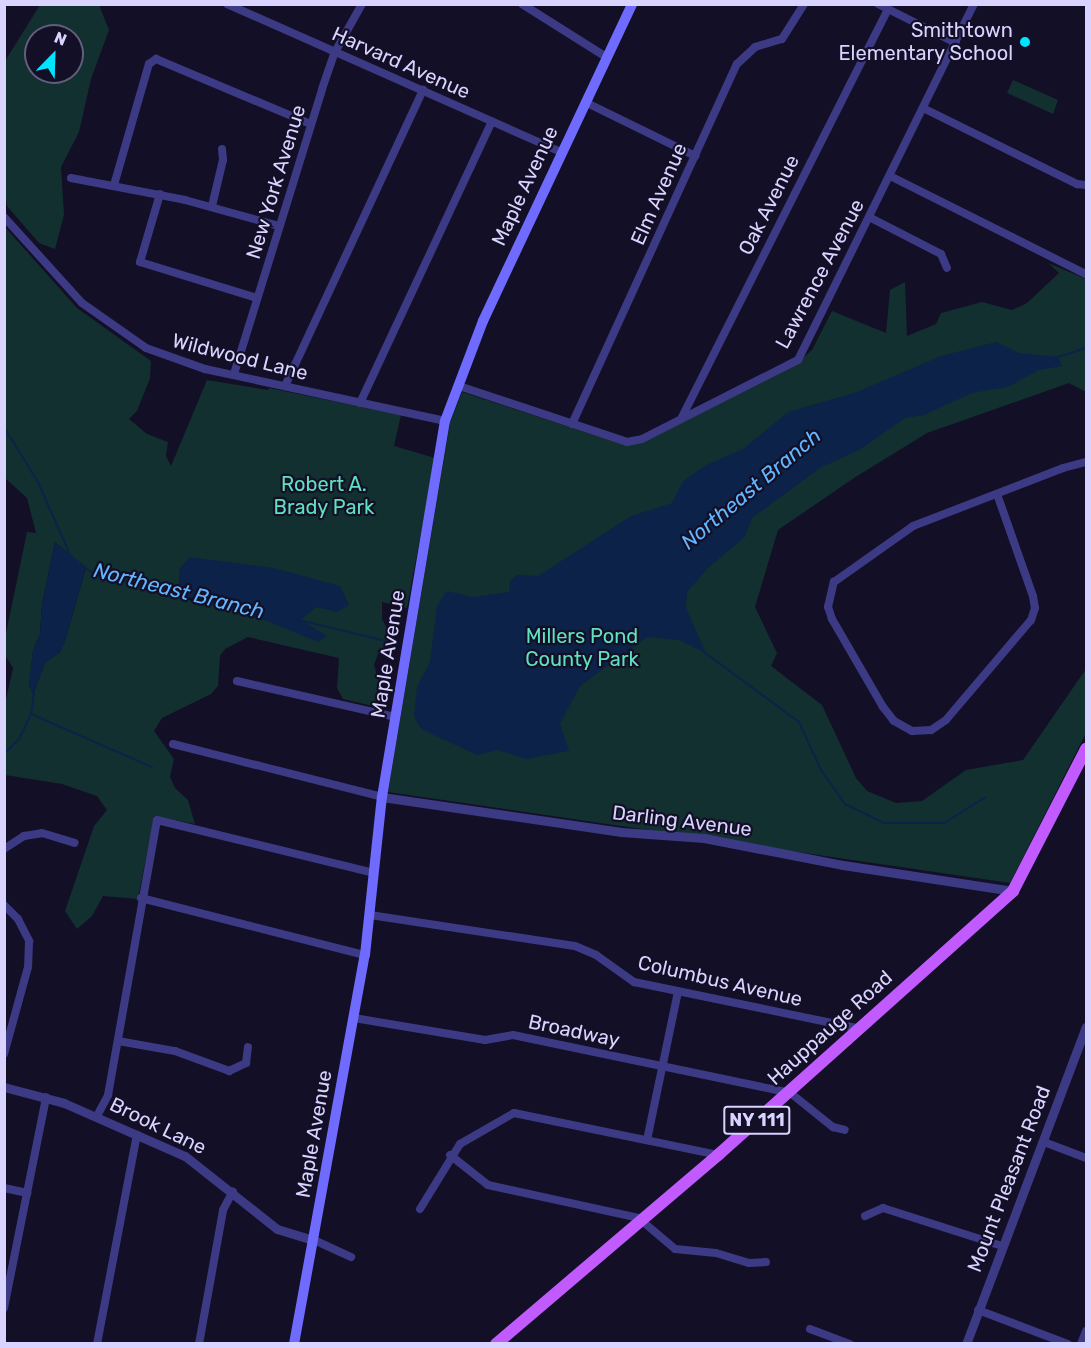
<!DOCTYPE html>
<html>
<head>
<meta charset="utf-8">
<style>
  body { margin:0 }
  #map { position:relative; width:1091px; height:1348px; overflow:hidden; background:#130f26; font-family:Rubik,sans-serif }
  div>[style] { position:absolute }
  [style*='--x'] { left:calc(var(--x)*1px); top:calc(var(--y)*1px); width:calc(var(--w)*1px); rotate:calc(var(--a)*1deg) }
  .green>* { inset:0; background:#12302f }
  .water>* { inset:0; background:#0c2248 }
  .stream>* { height:2px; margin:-1px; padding:0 1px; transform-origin:1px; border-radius:1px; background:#0c2248 }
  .minor>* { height:8px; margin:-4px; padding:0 4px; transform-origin:4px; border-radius:4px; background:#3d3a85 }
  .tertiary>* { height:9px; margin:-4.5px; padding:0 4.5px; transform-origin:4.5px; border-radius:4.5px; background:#3d3a85 }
  .secondary>* { height:10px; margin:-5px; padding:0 5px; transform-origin:5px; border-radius:5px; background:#6f6bff }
  .primary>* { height:12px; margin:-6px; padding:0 6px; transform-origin:6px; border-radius:6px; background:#c25bff }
  .dots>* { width:16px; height:16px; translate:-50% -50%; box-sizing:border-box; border:3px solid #130f26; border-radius:50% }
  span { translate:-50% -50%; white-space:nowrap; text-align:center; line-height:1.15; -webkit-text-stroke:4.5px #130f26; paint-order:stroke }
  .shield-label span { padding:2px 4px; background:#130f26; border:2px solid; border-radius:4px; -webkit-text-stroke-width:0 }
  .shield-label { font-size:18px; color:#d9d4ff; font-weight:700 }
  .poi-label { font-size:20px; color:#d9d4ff }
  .right { translate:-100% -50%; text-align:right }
  .street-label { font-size:20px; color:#d9d4ff }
  .park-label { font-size:20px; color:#5fe0c0 }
  .water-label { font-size:21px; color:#62b6ff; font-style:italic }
  .frame { position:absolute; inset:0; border:6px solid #d9d4ff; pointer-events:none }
  .north { position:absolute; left:24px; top:24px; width:60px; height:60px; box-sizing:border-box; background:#130f26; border:2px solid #625e7d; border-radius:50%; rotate:23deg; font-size:16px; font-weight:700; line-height:24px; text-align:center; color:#d9d4ff }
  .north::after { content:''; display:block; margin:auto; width:21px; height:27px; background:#00e5ff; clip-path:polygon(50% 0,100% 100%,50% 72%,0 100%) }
</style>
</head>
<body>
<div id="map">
  <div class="green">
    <div style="clip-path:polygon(evenodd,40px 5px,99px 5px,109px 30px,91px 79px,79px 132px,61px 167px,64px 215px,55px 249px,39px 243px,7px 206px,5px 195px,5px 61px,40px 5px,36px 36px,72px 36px,72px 72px,36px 72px,36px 36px)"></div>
    <div style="clip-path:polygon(1013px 80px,1058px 100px,1053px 114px,1007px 93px)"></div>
    <div style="clip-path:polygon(evenodd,5px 227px,77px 308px,151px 361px,150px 378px,137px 411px,129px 419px,147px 434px,168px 442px,166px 456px,171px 466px,207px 380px,268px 390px,269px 388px,401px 415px,394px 446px,435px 458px,407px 608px,382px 602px,382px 619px,396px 646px,378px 654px,374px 665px,385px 704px,377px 707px,343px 699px,337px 688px,339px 658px,248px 637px,225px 649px,220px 656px,218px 686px,211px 694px,162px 718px,154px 731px,174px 759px,170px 777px,175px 788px,188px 800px,195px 824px,154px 816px,138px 899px,103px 896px,92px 916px,77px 929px,65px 911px,94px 826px,107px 810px,97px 796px,62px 784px,5px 775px,5px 704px,13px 668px,5px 655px,5px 638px,27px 532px,36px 533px,27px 498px,5px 478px,5px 227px,55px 542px,86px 568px,65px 641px,60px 652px,45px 663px,33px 694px,29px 685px,33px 651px,40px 634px,42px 604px,55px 542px,5px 227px,180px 568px,227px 606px,191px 601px,179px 594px,180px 568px)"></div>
    <div style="clip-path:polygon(1048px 263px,1086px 279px,1086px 392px,1069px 383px,927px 433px,854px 478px,778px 530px,755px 607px,777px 653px,771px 666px,822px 705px,856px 778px,867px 791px,896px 803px,922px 801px,966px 770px,1023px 760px,1086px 669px,1086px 733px,1010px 883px,388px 792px,450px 423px,462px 392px,627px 446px,796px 364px,812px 350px,832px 311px,886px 333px,890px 290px,905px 282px,907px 336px,936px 324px,941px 313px,982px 302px,1012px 310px,1027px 303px,1059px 273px)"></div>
  </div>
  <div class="water">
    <div style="clip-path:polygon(996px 342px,1019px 353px,1058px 357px,1062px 366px,1039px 370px,1008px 387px,972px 393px,924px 415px,905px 418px,861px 449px,820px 468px,752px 518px,745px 537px,708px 568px,687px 592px,686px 608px,706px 653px,679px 640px,647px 637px,580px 686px,560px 724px,569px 751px,526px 759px,498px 750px,477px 755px,421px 729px,414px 716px,417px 687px,430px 662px,437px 606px,447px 591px,472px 597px,509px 592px,510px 581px,517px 575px,538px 576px,631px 516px,672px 503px,683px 481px,706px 465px,743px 449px,788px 412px,857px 392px,941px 356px)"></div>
    <div style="clip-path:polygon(55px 542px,86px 567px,65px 641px,60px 652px,45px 663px,33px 694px,29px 685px,33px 651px,40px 634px,42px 604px)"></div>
    <div style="clip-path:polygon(190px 557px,274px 568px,340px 586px,349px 605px,337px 612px,316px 607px,301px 620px,327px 636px,318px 642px,267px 621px,179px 594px,180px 568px)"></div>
  </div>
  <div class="stream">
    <div style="--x:1055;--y:358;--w:33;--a:-18"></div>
    <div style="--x:4;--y:427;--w:65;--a:58.3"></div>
    <div style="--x:38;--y:482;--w:84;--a:66.2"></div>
    <div style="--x:84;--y:567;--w:14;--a:36"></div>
    <div style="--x:95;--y:575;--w:86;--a:11.4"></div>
    <div style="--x:299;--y:620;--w:102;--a:13.6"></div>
    <div style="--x:704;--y:652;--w:118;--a:36.4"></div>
    <div style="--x:799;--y:722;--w:53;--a:65.4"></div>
    <div style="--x:821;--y:770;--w:42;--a:54.8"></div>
    <div style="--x:845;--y:804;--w:43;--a:26"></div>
    <div style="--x:884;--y:823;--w:60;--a:0"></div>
    <div style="--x:944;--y:823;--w:49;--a:-31.8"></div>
    <div style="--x:34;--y:693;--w:21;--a:98"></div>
    <div style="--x:31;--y:714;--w:132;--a:23.7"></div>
    <div style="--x:4;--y:754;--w:21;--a:-45"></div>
    <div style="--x:19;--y:739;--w:28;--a:-64"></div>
  </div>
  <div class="minor">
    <div style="--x:227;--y:4;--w:365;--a:23.9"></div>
    <div style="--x:522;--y:4;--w:99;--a:32.2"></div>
    <div style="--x:878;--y:4;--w:87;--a:26.6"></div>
    <div style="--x:585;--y:102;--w:123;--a:26.1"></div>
    <div style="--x:923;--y:108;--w:172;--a:26.3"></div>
    <div style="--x:1077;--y:184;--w:9;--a:6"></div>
    <div style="--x:890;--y:176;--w:219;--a:26.6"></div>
    <div style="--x:71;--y:178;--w:116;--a:10.9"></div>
    <div style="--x:185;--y:200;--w:98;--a:15.5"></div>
    <div style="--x:114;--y:185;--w:126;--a:-73.9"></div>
    <div style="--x:149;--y:64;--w:9;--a:-36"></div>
    <div style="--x:156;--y:59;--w:168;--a:22.8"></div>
    <div style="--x:160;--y:194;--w:71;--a:106.4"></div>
    <div style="--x:140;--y:262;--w:122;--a:17.1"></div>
    <div style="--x:212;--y:206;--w:47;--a:-76.6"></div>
    <div style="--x:223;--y:160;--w:11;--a:-95"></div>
    <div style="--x:4;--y:217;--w:116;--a:47.8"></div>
    <div style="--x:82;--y:303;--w:78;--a:35.1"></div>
    <div style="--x:146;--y:348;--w:63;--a:19.6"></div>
    <div style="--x:205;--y:369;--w:246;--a:12.2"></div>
    <div style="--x:869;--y:217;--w:81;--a:27.2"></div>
    <div style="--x:941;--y:254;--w:15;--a:67"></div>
    <div style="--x:234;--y:374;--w:298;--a:-72.8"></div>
    <div style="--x:322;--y:89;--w:39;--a:-71"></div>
    <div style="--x:335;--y:52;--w:55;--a:-60.6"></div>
    <div style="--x:285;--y:386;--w:327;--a:-65"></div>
    <div style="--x:459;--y:386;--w:177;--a:18.4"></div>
    <div style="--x:627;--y:442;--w:15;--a:-11"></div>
    <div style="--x:642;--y:439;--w:175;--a:-26.9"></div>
    <div style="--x:798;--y:360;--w:397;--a:-63.7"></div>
    <div style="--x:360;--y:403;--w:311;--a:-64.9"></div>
    <div style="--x:682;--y:417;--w:456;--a:-63.2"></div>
    <div style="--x:572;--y:424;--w:396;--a:-65.4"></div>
    <div style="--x:737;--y:64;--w:25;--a:-43"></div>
    <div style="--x:755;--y:47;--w:28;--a:-17"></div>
    <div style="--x:782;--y:39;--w:41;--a:-57.8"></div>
    <div style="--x:997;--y:494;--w:108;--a:70.6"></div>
    <div style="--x:1033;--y:596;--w:12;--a:81"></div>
    <div style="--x:1035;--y:608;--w:13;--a:108"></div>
    <div style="--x:1031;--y:620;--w:131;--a:130.4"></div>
    <div style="--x:946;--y:720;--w:18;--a:146"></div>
    <div style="--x:931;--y:730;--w:19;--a:177"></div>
    <div style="--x:912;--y:731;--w:21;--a:-151"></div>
    <div style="--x:894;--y:721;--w:18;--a:-128"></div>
    <div style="--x:883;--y:707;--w:102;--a:-120.1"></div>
    <div style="--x:832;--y:619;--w:13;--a:-108"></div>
    <div style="--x:828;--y:607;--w:26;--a:-77"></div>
    <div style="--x:834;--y:582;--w:97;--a:-35.3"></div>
    <div style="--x:913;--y:526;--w:161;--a:-21.1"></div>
    <div style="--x:1063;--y:468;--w:24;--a:-15"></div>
    <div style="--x:237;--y:681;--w:163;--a:12.8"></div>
    <div style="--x:173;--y:744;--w:216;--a:14.2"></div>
    <div style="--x:4;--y:849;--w:24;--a:-33"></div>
    <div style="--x:24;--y:836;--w:18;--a:-9"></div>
    <div style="--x:42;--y:833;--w:34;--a:17"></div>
    <div style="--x:141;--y:898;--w:231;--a:14.3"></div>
    <div style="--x:4;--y:905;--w:20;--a:45"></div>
    <div style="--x:18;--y:919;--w:25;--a:63"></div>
    <div style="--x:29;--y:941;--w:26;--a:92"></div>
    <div style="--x:28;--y:967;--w:90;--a:105.4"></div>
    <div style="--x:370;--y:915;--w:207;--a:8.6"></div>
    <div style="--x:575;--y:946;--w:23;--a:23"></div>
    <div style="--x:596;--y:955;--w:47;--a:35.4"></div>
    <div style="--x:634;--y:982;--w:227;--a:11.7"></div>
    <div style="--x:354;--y:1018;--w:133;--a:9.5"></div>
    <div style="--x:485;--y:1040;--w:28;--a:-10"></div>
    <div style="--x:513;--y:1035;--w:280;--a:11.8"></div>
    <div style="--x:118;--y:1041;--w:58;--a:10"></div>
    <div style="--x:175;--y:1051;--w:58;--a:20.3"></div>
    <div style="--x:229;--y:1071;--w:19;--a:-25"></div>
    <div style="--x:246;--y:1063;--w:16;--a:-83"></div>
    <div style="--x:788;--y:1091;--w:58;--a:38.7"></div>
    <div style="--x:833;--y:1127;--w:12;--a:14"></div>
    <div style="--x:97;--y:1116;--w:24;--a:-62"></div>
    <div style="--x:108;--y:1095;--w:279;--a:-79.9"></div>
    <div style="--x:157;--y:820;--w:223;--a:13.7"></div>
    <div style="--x:647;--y:1140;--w:151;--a:-78.2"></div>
    <div style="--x:1044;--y:1142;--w:45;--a:20.9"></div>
    <div style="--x:450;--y:1155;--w:48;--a:38.3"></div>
    <div style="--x:488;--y:1185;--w:160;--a:12.3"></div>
    <div style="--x:4;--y:1188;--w:24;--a:12"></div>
    <div style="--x:420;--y:1209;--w:76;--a:-58.4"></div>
    <div style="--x:460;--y:1144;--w:62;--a:-29.9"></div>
    <div style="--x:514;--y:1113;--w:208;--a:11.6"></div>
    <div style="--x:865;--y:1216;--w:20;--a:-24"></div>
    <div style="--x:883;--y:1208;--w:125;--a:17.7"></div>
    <div style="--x:642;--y:1221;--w:43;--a:40.3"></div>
    <div style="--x:675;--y:1249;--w:41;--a:5.6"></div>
    <div style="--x:716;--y:1253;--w:34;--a:17"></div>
    <div style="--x:749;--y:1263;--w:17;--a:-3"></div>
    <div style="--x:314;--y:1240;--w:41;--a:24.7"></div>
    <div style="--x:4;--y:1308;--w:215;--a:-78.7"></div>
    <div style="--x:978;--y:1310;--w:96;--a:20.7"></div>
    <div style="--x:810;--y:1329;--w:43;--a:20.6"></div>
    <div style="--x:97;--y:1344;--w:213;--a:-79.2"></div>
    <div style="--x:199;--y:1344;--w:136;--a:-79.8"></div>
    <div style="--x:223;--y:1210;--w:21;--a:-62"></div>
    <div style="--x:1081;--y:1344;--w:14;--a:-69"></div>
  </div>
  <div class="tertiary">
    <div style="--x:382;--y:797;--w:242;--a:8.3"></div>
    <div style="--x:621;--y:832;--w:83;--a:4.1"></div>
    <div style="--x:704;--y:838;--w:142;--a:11"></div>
    <div style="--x:843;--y:865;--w:172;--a:8.7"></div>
    <div style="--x:4;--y:1087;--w:62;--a:14.9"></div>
    <div style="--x:64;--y:1103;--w:132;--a:23.7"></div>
    <div style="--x:185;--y:1156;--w:117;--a:38.4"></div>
    <div style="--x:277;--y:1229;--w:39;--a:17"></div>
    <div style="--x:966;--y:1344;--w:339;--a:-69.3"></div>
  </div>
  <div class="secondary">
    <div style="--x:294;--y:1344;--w:395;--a:-79.7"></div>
    <div style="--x:365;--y:955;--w:159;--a:-83.9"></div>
    <div style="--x:382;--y:797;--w:381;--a:-80.5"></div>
    <div style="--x:445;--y:421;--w:107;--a:-69.2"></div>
    <div style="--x:483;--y:321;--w:350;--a:-64.8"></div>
  </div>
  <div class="primary">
    <div style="--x:496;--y:1344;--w:292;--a:-40.4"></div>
    <div style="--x:718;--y:1155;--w:396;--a:-41.8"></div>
    <div style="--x:1013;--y:891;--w:160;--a:-62.8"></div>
  </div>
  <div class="dots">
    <div style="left:1025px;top:42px;background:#00e5ff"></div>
  </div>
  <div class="shield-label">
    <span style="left:757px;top:1120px">NY 111</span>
  </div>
  <div class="poi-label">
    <span class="right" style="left:1013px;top:42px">Smithtown<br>Elementary School</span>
  </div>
  <div class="street-label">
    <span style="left:401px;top:63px;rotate:24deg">Harvard Avenue</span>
    <span style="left:276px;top:182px;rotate:-73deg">New York Avenue</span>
    <span style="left:525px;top:186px;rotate:-65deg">Maple Avenue</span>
    <span style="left:659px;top:194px;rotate:-66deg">Elm Avenue</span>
    <span style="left:769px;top:205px;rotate:-63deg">Oak Avenue</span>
    <span style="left:820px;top:274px;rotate:-62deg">Lawrence Avenue</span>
    <span style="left:240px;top:357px;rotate:14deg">Wildwood Lane</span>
    <span style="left:388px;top:654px;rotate:-81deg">Maple Avenue</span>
    <span style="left:682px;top:821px;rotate:7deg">Darling Avenue</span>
    <span style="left:720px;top:981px;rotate:13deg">Columbus Avenue</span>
    <span style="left:830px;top:1028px;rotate:-42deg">Hauppauge Road</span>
    <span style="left:574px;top:1031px;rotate:12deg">Broadway</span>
    <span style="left:158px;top:1126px;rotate:26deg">Brook Lane</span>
    <span style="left:314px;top:1134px;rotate:-80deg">Maple Avenue</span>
    <span style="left:1009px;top:1179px;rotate:-69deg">Mount Pleasant Road</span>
  </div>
  <div class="park-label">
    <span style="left:324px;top:496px">Robert A.<br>Brady Park</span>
    <span style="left:582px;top:648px">Millers Pond<br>County Park</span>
  </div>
  <div class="water-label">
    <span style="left:751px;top:489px;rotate:-40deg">Northeast Branch</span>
    <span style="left:179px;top:591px;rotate:14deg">Northeast Branch</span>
  </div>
  <div class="frame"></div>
  <div class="north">N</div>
</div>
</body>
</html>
